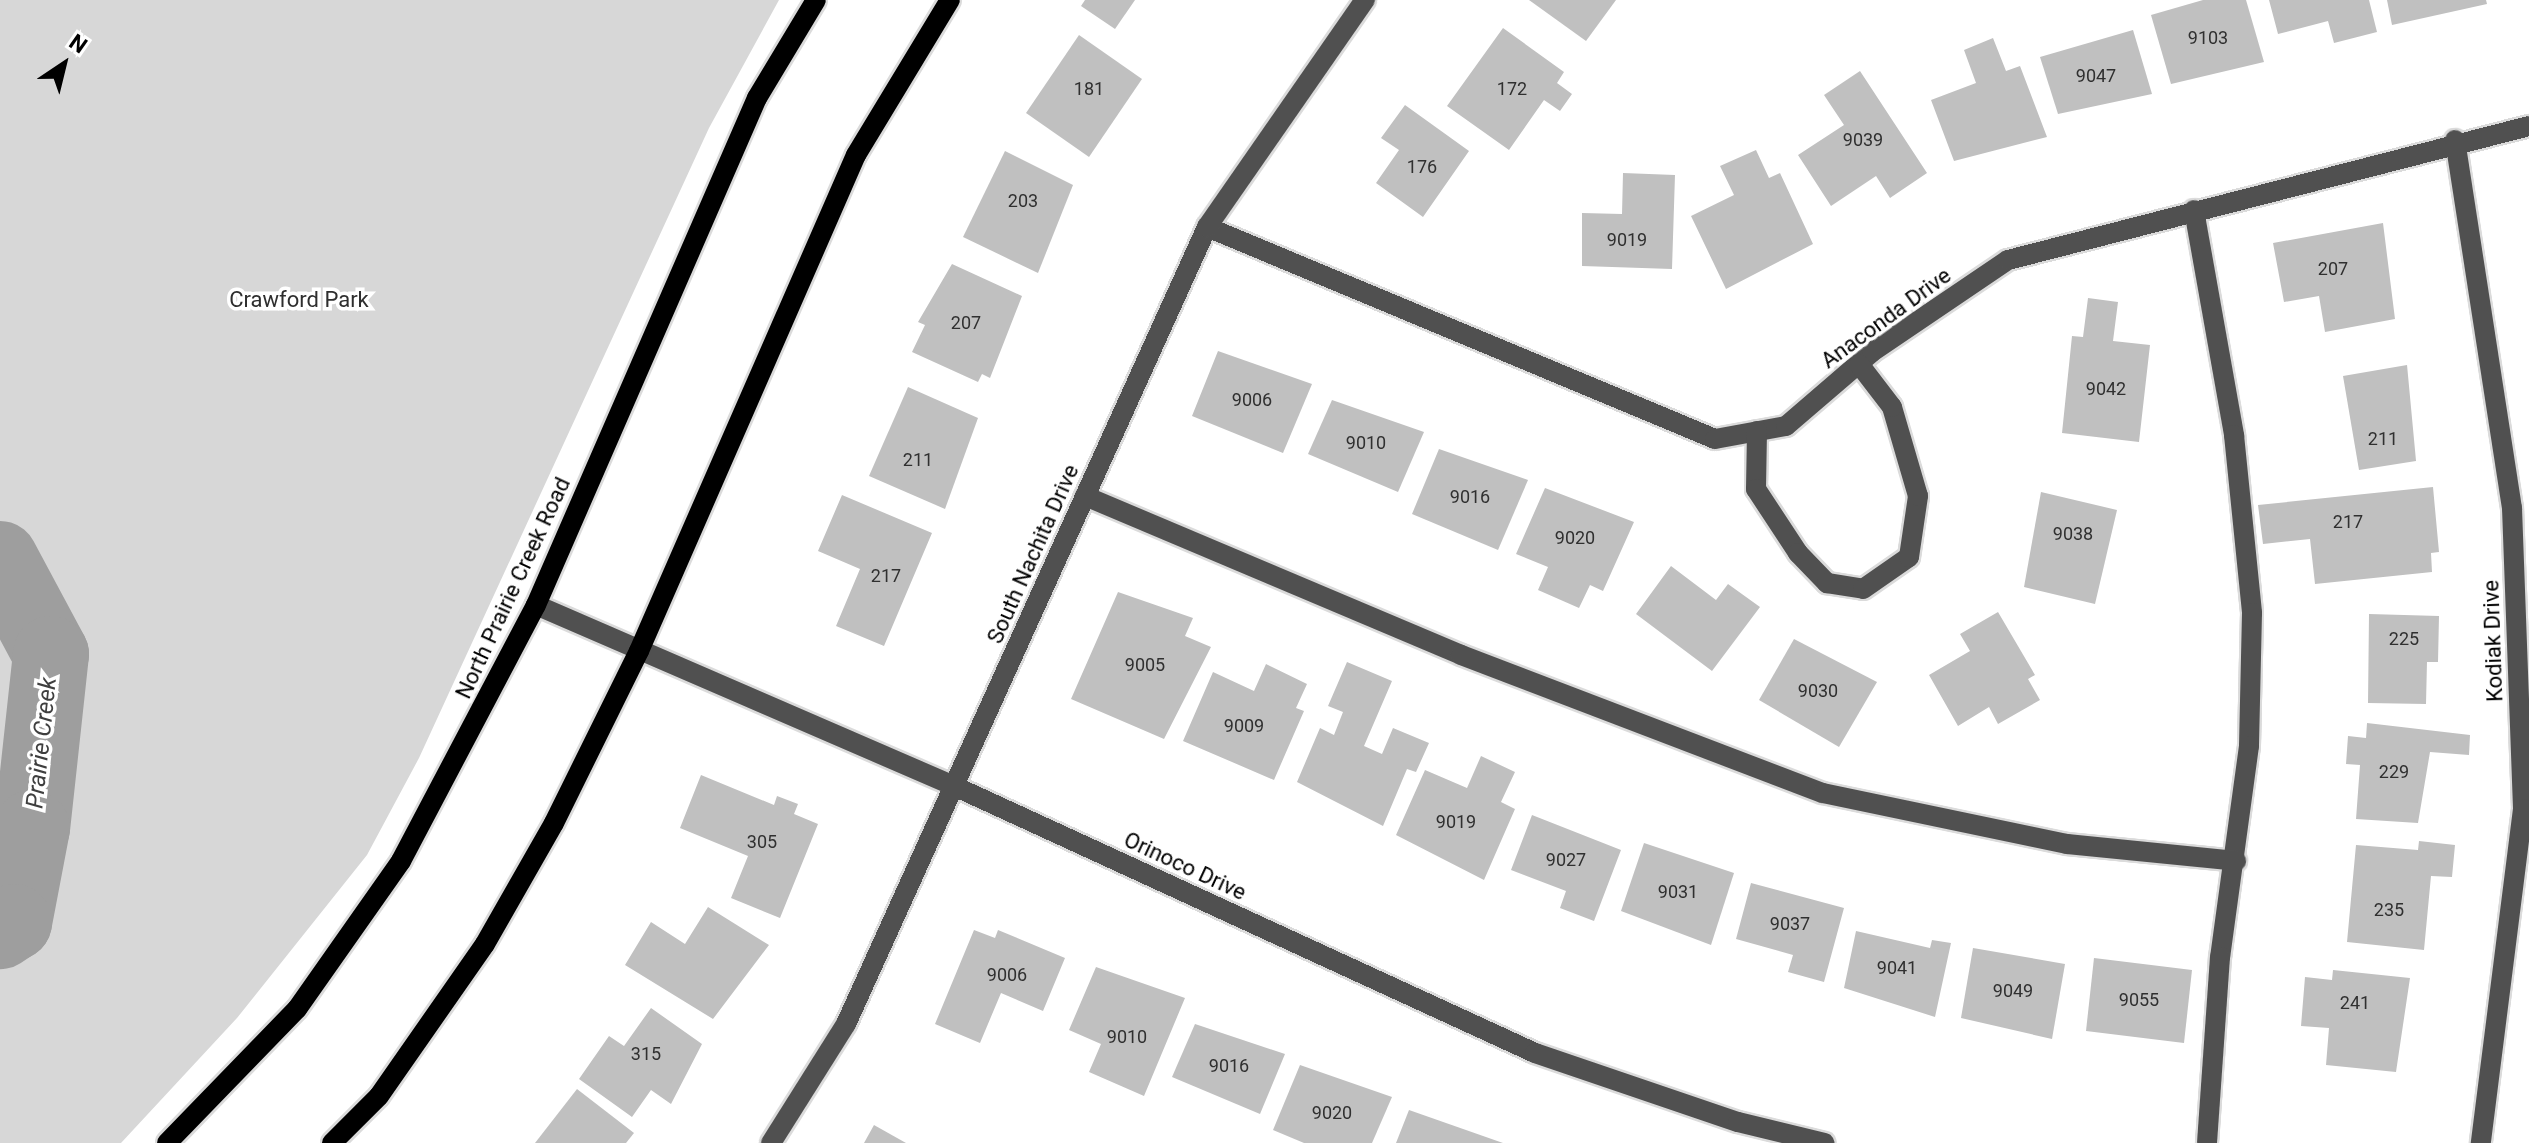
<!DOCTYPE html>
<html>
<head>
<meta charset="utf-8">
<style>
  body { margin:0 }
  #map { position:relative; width:2529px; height:1143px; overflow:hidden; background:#fff; font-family:Roboto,sans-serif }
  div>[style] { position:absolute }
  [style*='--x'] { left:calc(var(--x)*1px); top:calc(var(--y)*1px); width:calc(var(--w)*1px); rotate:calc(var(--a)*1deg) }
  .green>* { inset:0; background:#d7d7d7 }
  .river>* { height:76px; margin:-38px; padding:0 38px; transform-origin:38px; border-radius:38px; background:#9e9e9e }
  .building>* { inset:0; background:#c0c0c0 }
  .roads { filter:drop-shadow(2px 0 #dbdbdb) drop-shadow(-2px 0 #dbdbdb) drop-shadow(0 2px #dbdbdb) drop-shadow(0 -2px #dbdbdb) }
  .minor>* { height:20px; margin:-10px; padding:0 10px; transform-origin:10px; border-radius:10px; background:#505050 }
  .major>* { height:20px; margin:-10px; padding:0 10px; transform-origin:10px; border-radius:10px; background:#000 }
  span { translate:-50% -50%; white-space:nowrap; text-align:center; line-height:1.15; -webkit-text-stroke:7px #fff; paint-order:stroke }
  .number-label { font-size:18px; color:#303030 }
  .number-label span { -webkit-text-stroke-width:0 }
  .park-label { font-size:22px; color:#2e2e2e }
  .street-label { font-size:22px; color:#000 }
  .water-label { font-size:24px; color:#3f3f3f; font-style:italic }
  .north { position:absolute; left:24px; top:24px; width:80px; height:80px; -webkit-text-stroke:6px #fff; paint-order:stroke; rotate:35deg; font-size:22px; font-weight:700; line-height:32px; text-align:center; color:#000 }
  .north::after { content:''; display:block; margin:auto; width:28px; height:36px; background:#000; clip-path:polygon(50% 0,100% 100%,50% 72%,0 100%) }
</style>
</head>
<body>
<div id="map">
  <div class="green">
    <div style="clip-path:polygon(0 0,779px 0,709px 128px,419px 758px,367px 855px,237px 1018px,121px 1143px,0 1143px)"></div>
  </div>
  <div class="river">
    <div style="--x:0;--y:559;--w:108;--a:61.8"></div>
    <div style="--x:51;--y:654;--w:175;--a:96.2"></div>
    <div style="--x:32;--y:828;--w:96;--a:100.8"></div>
    <div style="--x:14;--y:922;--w:17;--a:147"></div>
  </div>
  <div class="building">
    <div style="clip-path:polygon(1085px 0,1135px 0,1115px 29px,1081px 6px)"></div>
    <div style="clip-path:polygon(1529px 0,1616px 0,1586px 41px)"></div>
    <div style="clip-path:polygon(2203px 0,2246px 0,2264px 62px,2171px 84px,2151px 15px)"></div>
    <div style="clip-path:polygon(2269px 0,2369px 0,2377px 32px,2334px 43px,2328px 21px,2278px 34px)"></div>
    <div style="clip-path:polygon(2387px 0,2486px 0,2487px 4px,2392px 25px)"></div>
    <div style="clip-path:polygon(1503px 28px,1564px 72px,1557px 83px,1572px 94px,1560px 111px,1544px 100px,1509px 150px,1447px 106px)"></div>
    <div style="clip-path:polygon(2133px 30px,2152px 94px,2058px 114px,2040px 57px)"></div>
    <div style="clip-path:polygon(1079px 35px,1142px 79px,1089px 157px,1026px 113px)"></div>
    <div style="clip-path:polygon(1993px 38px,2006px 71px,2020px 66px,2047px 137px,1954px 161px,1931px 100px,1976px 83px,1964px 50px)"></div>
    <div style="clip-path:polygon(1860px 71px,1927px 173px,1890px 198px,1876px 176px,1831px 206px,1798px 155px,1844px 125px,1824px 95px)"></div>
    <div style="clip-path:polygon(1405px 105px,1469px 151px,1423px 217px,1376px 183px,1399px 150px,1381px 138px)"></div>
    <div style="clip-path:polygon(1756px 150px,1769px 178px,1780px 173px,1813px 244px,1726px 289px,1691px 216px,1734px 195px,1720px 166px)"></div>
    <div style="clip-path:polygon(1005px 151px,1073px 185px,1038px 273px,963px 237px)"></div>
    <div style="clip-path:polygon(1623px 173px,1675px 175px,1672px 269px,1582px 266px,1582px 213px,1622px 214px)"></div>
    <div style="clip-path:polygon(2383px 223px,2395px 319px,2325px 332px,2319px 296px,2284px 302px,2273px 243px)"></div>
    <div style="clip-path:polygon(952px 264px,1022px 296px,990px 378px,982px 374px,978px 382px,912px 352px,925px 325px,918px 322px)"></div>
    <div style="clip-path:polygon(2088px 298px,2118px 302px,2113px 341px,2150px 345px,2139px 442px,2062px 433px,2072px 336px,2083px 337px)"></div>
    <div style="clip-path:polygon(1218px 351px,1312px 384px,1283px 453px,1192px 416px)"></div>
    <div style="clip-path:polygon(2407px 365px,2416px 461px,2359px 470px,2343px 376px)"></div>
    <div style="clip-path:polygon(908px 387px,978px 418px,945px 509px,869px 476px)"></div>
    <div style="clip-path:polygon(1332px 400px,1424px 432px,1398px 492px,1308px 454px)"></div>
    <div style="clip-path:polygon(1439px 449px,1528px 480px,1498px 550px,1412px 514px)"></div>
    <div style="clip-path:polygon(2433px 487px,2439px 552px,2431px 553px,2432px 572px,2315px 584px,2310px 539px,2263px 544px,2258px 505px)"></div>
    <div style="clip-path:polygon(1545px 488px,1634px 522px,1603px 591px,1590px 585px,1579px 608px,1538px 590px,1548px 567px,1516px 554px)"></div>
    <div style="clip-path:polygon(2041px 492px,2117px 510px,2095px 604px,2024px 587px)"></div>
    <div style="clip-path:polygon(842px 495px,932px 533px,884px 646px,836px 626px,860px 569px,818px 551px)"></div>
    <div style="clip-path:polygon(1671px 566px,1716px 600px,1728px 584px,1760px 607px,1712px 671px,1636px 614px)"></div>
    <div style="clip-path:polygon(1118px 592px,1193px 618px,1185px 636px,1211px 647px,1164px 739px,1071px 699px)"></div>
    <div style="clip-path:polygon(1998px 612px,2035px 675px,2028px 679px,2040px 700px,1998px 724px,1989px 707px,1958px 726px,1929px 675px,1970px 651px,1960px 634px)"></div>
    <div style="clip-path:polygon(2369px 614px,2439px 616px,2438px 662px,2427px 662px,2426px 704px,2368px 703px)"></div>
    <div style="clip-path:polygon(1794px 639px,1877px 682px,1839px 747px,1759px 700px)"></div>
    <div style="clip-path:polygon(1347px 662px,1392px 681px,1364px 746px,1382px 754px,1393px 728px,1429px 743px,1416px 772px,1407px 769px,1383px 826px,1297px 782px,1320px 728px,1334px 735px,1343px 712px,1328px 706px)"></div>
    <div style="clip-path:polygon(1266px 664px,1307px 684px,1296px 708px,1304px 711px,1274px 780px,1183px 741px,1213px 672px,1254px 691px)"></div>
    <div style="clip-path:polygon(2367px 723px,2470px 735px,2469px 755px,2430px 752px,2418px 823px,2356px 819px,2360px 765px,2346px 764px,2348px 736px,2366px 738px)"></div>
    <div style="clip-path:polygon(1481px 756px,1515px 772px,1501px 802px,1515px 809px,1484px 880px,1396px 835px,1425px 770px,1467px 788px)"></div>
    <div style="clip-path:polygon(701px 775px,774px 805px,777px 796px,798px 804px,794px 814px,818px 824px,780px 918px,731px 898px,748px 856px,680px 828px)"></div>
    <div style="clip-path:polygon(1532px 815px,1621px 850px,1594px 921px,1560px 908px,1566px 891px,1511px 870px)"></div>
    <div style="clip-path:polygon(2419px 841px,2455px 845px,2452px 877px,2431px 876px,2424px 950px,2347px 942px,2356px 845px,2418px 850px)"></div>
    <div style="clip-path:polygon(1644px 843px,1734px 873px,1711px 945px,1621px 911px)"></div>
    <div style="clip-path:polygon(1751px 883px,1844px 908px,1824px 982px,1788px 972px,1793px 955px,1736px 939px)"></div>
    <div style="clip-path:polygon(708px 907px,769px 945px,713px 1019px,625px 965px,651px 922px,685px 944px)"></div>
    <div style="clip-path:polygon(974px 930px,995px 938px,998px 930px,1065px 958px,1043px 1011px,1001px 993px,980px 1043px,935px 1024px)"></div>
    <div style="clip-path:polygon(1856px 931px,1930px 948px,1932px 940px,1951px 943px,1935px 1017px,1844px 988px)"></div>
    <div style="clip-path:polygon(1973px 948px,2065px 964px,2052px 1039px,1961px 1018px)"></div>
    <div style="clip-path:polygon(2094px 958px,2192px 970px,2184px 1043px,2086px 1031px)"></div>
    <div style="clip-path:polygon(1096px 967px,1185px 998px,1144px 1096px,1089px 1072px,1101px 1044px,1069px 1030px)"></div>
    <div style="clip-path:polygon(2333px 970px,2410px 978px,2396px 1072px,2326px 1065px,2329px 1028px,2301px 1026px,2305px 977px,2332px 980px)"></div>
    <div style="clip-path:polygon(651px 1008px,702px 1044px,671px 1104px,651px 1090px,632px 1117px,579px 1079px,609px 1036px,624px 1046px)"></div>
    <div style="clip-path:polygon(1195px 1024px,1285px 1054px,1260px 1114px,1172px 1077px)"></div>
    <div style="clip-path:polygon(1300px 1065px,1392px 1097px,1372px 1143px,1304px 1143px,1273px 1130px)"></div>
    <div style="clip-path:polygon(577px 1089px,634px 1133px,626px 1143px,535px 1143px)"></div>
    <div style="clip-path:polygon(1409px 1110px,1503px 1143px,1396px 1143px)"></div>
    <div style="clip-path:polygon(874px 1125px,906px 1143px,864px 1143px)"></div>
  </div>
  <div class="roads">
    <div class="minor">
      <div style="--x:2455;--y:140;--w:372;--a:81.2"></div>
      <div style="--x:2512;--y:508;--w:301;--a:87.9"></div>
      <div style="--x:2523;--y:809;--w:337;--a:97.2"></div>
      <div style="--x:2194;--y:210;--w:229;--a:79.9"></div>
      <div style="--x:2234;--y:435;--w:179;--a:84.2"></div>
      <div style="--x:2252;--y:613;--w:133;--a:91.3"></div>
      <div style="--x:2249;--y:746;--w:213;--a:97.8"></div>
      <div style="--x:2220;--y:957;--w:186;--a:94"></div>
      <div style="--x:1207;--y:227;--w:550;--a:22.65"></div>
      <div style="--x:1715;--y:439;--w:72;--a:-10.4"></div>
      <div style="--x:1786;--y:426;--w:113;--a:-40.7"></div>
      <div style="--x:1872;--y:352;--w:164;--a:-34.1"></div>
      <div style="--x:2008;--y:260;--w:538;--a:-14.42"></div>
      <div style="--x:1757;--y:431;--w:58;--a:91"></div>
      <div style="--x:1756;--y:489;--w:77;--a:56.7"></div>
      <div style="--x:1798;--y:553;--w:42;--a:46"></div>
      <div style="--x:1827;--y:583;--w:36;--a:9"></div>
      <div style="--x:1863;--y:589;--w:56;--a:-34.8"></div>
      <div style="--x:1909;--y:557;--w:62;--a:-81.6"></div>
      <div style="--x:1918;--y:496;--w:93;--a:-106.3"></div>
      <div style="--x:1892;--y:407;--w:54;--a:-127.5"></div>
      <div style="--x:1085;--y:496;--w:408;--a:22.9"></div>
      <div style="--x:1461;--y:655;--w:387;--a:20.9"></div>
      <div style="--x:1823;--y:793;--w:249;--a:11.8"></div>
      <div style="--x:2067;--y:844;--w:170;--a:5.7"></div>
      <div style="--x:536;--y:605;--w:456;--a:23.4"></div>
      <div style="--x:954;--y:786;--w:639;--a:24.68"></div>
      <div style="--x:1535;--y:1053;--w:214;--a:18.8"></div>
      <div style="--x:1738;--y:1122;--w:89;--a:13.7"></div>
      <div style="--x:771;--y:1143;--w:141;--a:-57.8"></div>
      <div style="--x:846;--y:1024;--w:875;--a:-65.63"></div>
      <div style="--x:1207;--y:227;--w:277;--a:-55.2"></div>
    </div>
    <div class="major">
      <div style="--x:167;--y:1143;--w:187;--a:-45.9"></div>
      <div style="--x:297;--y:1009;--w:181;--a:-54.9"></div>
      <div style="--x:401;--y:861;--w:289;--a:-62.2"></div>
      <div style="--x:536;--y:605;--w:553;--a:-66.45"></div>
      <div style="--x:757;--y:98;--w:114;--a:-59"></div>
      <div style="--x:332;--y:1143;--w:66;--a:-45"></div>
      <div style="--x:379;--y:1096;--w:185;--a:-55.1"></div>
      <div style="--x:485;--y:944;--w:139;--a:-60.3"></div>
      <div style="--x:554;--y:823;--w:192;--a:-63.7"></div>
      <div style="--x:639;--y:651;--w:541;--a:-66.37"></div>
      <div style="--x:856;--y:155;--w:181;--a:-58.8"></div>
    </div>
  </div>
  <div class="number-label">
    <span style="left:2208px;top:38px">9103</span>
    <span style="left:2096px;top:76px">9047</span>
    <span style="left:1089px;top:89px">181</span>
    <span style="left:1512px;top:89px">172</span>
    <span style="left:1863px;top:140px">9039</span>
    <span style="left:1422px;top:167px">176</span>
    <span style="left:1023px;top:201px">203</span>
    <span style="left:1627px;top:240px">9019</span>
    <span style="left:2333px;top:269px">207</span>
    <span style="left:966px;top:323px">207</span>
    <span style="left:2106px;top:389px">9042</span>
    <span style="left:1252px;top:400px">9006</span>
    <span style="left:2383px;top:439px">211</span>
    <span style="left:1366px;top:443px">9010</span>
    <span style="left:918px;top:460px">211</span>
    <span style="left:1470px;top:497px">9016</span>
    <span style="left:2348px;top:522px">217</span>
    <span style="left:2073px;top:534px">9038</span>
    <span style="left:1575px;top:538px">9020</span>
    <span style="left:886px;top:576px">217</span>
    <span style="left:2404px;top:639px">225</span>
    <span style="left:1145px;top:665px">9005</span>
    <span style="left:1818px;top:691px">9030</span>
    <span style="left:1244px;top:726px">9009</span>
    <span style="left:2394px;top:772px">229</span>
    <span style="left:1456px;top:822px">9019</span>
    <span style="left:762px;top:842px">305</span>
    <span style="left:1566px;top:860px">9027</span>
    <span style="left:1678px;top:892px">9031</span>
    <span style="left:2389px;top:910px">235</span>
    <span style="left:1790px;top:924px">9037</span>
    <span style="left:1897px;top:968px">9041</span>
    <span style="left:1007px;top:975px">9006</span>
    <span style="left:2013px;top:991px">9049</span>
    <span style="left:2139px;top:1000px">9055</span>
    <span style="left:2355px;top:1003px">241</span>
    <span style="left:1127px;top:1037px">9010</span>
    <span style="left:646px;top:1054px">315</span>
    <span style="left:1229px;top:1066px">9016</span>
    <span style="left:1332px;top:1113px">9020</span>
  </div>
  <div class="park-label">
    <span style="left:299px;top:300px">Crawford Park</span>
  </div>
  <div class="street-label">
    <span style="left:1886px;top:318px;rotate:-36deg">Anaconda Drive</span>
    <span style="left:1033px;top:554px;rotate:-66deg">South Nachita Drive</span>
    <span style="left:513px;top:588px;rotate:-65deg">North Prairie Creek Road</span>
    <span style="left:2493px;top:641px;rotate:-92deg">Kodiak Drive</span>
    <span style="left:1185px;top:866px;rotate:25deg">Orinoco Drive</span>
  </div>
  <div class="water-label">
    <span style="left:42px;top:743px;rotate:-84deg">Prairie Creek</span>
  </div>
  <div class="north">N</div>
</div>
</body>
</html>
